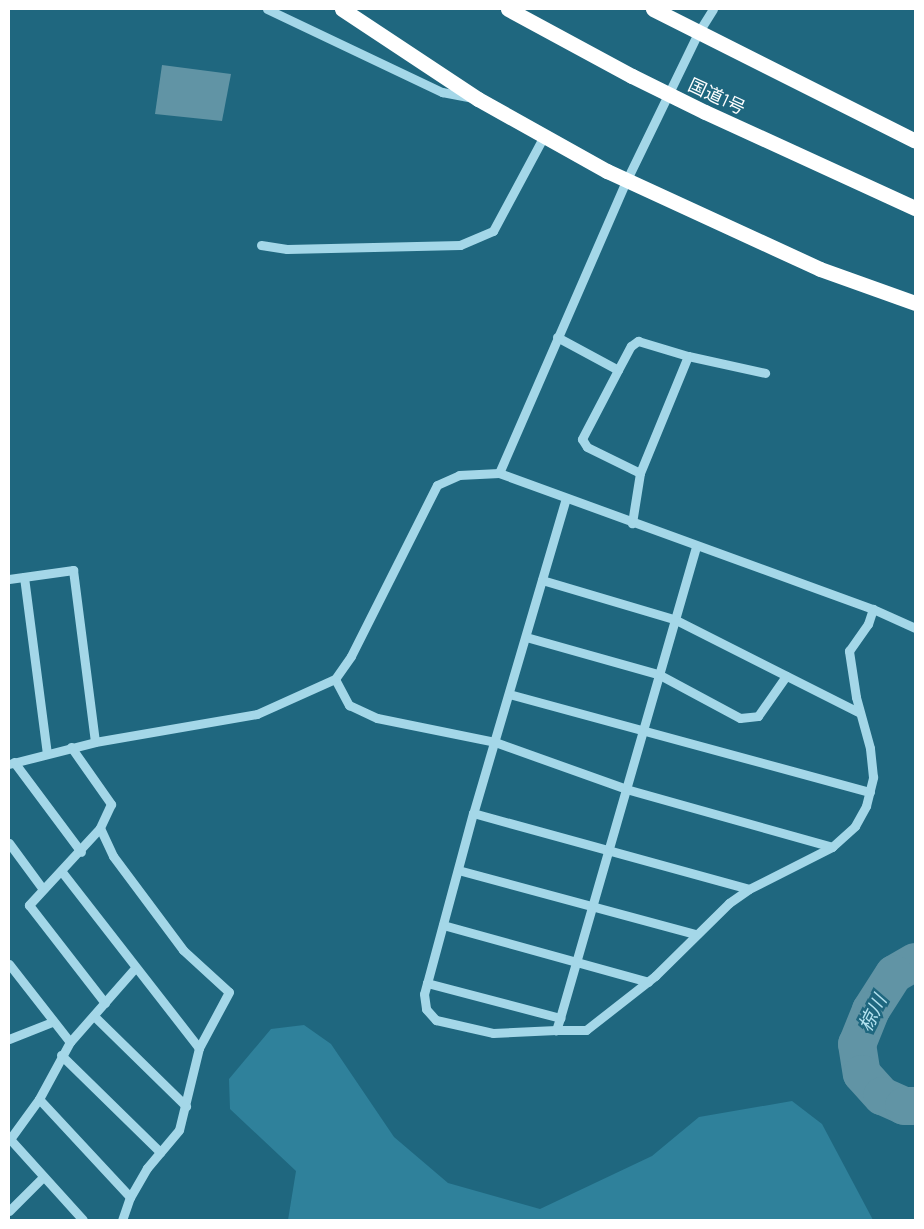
<!DOCTYPE html>
<html>
<head>
<meta charset="utf-8">
<style>
  body { margin:0 }
  #map { position:relative; width:924px; height:1229px; overflow:hidden; background:#1f677f; font-family:Barlow,"Noto Sans JP",sans-serif }
  div>[style] { position:absolute }
  [style*='--x'] { left:calc(var(--x)*1px); top:calc(var(--y)*1px); width:calc(var(--w)*1px); rotate:calc(var(--a)*1deg) }
  .green>* { inset:0; background:#2f819b }
  .water>* { inset:0; background:#6194a5 }
  .river>* { height:38px; margin:-19px; padding:0 19px; transform-origin:19px; border-radius:19px; background:#6194a5 }
  .minor>* { height:9px; margin:-4.5px; padding:0 4.5px; transform-origin:4.5px; border-radius:4.5px; background:#a4d7e8 }
  .highway>* { height:15px; margin:-7.5px; padding:0 7.5px; transform-origin:7.5px; border-radius:7.5px; background:#fff }
  .highway-bridge>* { height:15px; margin:-7.5px; padding:0 7.5px; transform-origin:7.5px; border-radius:7.5px; background:#fff }
  span { translate:-50% -50%; white-space:nowrap; text-align:center; line-height:1.15; -webkit-text-stroke:5px #1f677f; paint-order:stroke }
  .street-label { font-size:18px; color:#fff }
  .water-label { font-size:19px; color:#b3e2f0; font-style:italic }
  .frame { position:absolute; inset:0; border:10px solid #fff; pointer-events:none }
</style>
</head>
<body>
<div id="map">
  <div class="green">
    <div style="clip-path:polygon(304px 1025px,331px 1044px,394px 1137px,448px 1183px,540px 1209px,652px 1156px,699px 1117px,792px 1101px,822px 1124px,873px 1220px,288px 1220px,296px 1171px,230px 1109px,229px 1079px,271px 1029px)"></div>
  </div>
  <div class="water">
    <div style="clip-path:polygon(162px 65px,231px 74px,222px 121px,155px 114px)"></div>
  </div>
  <div class="river">
    <div style="--x:915;--y:962;--w:24;--a:150"></div>
    <div style="--x:894;--y:974;--w:43;--a:122.6"></div>
    <div style="--x:871;--y:1010;--w:37;--a:112"></div>
    <div style="--x:857;--y:1044;--w:30;--a:81"></div>
    <div style="--x:862;--y:1074;--w:30;--a:48"></div>
    <div style="--x:882;--y:1096;--w:24;--a:24"></div>
    <div style="--x:904;--y:1106;--w:11;--a:0"></div>
  </div>
  <div class="minor">
    <div style="--x:267;--y:9;--w:194;--a:25.4"></div>
    <div style="--x:442;--y:92;--w:32;--a:11"></div>
    <div style="--x:713;--y:9;--w:28;--a:122"></div>
    <div style="--x:698;--y:33;--w:165;--a:115.9"></div>
    <div style="--x:626;--y:181;--w:318;--a:113.5"></div>
    <div style="--x:499;--y:473;--w:398;--a:20"></div>
    <div style="--x:873;--y:609;--w:46;--a:24.3"></div>
    <div style="--x:261;--y:245;--w:26;--a:9"></div>
    <div style="--x:287;--y:249;--w:173;--a:-1.3"></div>
    <div style="--x:460;--y:245;--w:36;--a:-23"></div>
    <div style="--x:493;--y:231;--w:108;--a:-61.8"></div>
    <div style="--x:557;--y:337;--w:69;--a:28.4"></div>
    <div style="--x:618;--y:370;--w:78;--a:117.6"></div>
    <div style="--x:582;--y:439;--w:9;--a:58"></div>
    <div style="--x:587;--y:447;--w:59;--a:26.1"></div>
    <div style="--x:640;--y:473;--w:51;--a:99.1"></div>
    <div style="--x:688;--y:356;--w:79;--a:12.4"></div>
    <div style="--x:618;--y:370;--w:27;--a:-62"></div>
    <div style="--x:631;--y:346;--w:9;--a:-36"></div>
    <div style="--x:638;--y:341;--w:52;--a:16.7"></div>
    <div style="--x:688;--y:356;--w:126;--a:112.3"></div>
    <div style="--x:566;--y:498;--w:328;--a:106.4"></div>
    <div style="--x:473;--y:813;--w:176;--a:105.1"></div>
    <div style="--x:427;--y:983;--w:138;--a:14.7"></div>
    <div style="--x:560;--y:1018;--w:491;--a:-73.9"></div>
    <div style="--x:24;--y:577;--w:177;--a:82.6"></div>
    <div style="--x:9;--y:579;--w:65;--a:-8"></div>
    <div style="--x:73;--y:570;--w:173;--a:82.7"></div>
    <div style="--x:542;--y:580;--w:138;--a:16.5"></div>
    <div style="--x:674;--y:619;--w:208;--a:26.8"></div>
    <div style="--x:526;--y:637;--w:137;--a:15.7"></div>
    <div style="--x:658;--y:674;--w:93;--a:28.2"></div>
    <div style="--x:740;--y:718;--w:18;--a:-6"></div>
    <div style="--x:758;--y:716;--w:49;--a:-55"></div>
    <div style="--x:335;--y:679;--w:28;--a:-55"></div>
    <div style="--x:351;--y:656;--w:191;--a:-63.3"></div>
    <div style="--x:437;--y:485;--w:24;--a:-24"></div>
    <div style="--x:459;--y:475;--w:40;--a:-2.9"></div>
    <div style="--x:509;--y:694;--w:374;--a:15.2"></div>
    <div style="--x:71;--y:747;--w:70;--a:54.9"></div>
    <div style="--x:111;--y:804;--w:26;--a:115"></div>
    <div style="--x:100;--y:828;--w:105;--a:132.7"></div>
    <div style="--x:29;--y:905;--w:124;--a:52.2"></div>
    <div style="--x:14;--y:762;--w:112;--a:53.3"></div>
    <div style="--x:9;--y:764;--w:89;--a:-14.3"></div>
    <div style="--x:95;--y:742;--w:164;--a:-9.8"></div>
    <div style="--x:257;--y:714;--w:85;--a:-24.2"></div>
    <div style="--x:335;--y:679;--w:30;--a:62"></div>
    <div style="--x:349;--y:705;--w:31;--a:25"></div>
    <div style="--x:377;--y:718;--w:120;--a:11.5"></div>
    <div style="--x:495;--y:742;--w:139;--a:19.7"></div>
    <div style="--x:626;--y:789;--w:214;--a:15.7"></div>
    <div style="--x:473;--y:813;--w:286;--a:15.4"></div>
    <div style="--x:100;--y:828;--w:31;--a:65"></div>
    <div style="--x:113;--y:856;--w:117;--a:53.3"></div>
    <div style="--x:183;--y:950;--w:62;--a:42.4"></div>
    <div style="--x:229;--y:992;--w:64;--a:118.2"></div>
    <div style="--x:199;--y:1048;--w:84;--a:103.7"></div>
    <div style="--x:179;--y:1130;--w:50;--a:130.1"></div>
    <div style="--x:147;--y:1168;--w:34;--a:120"></div>
    <div style="--x:130;--y:1197;--w:24;--a:109"></div>
    <div style="--x:9;--y:843;--w:56;--a:53.7"></div>
    <div style="--x:458;--y:870;--w:246;--a:15.1"></div>
    <div style="--x:62;--y:872;--w:223;--a:52.1"></div>
    <div style="--x:443;--y:925;--w:213;--a:15.5"></div>
    <div style="--x:9;--y:964;--w:99;--a:52"></div>
    <div style="--x:427;--y:983;--w:11;--a:105"></div>
    <div style="--x:424;--y:994;--w:15;--a:82"></div>
    <div style="--x:426;--y:1009;--w:15;--a:48"></div>
    <div style="--x:436;--y:1020;--w:58;--a:12.8"></div>
    <div style="--x:493;--y:1033;--w:63;--a:-2.7"></div>
    <div style="--x:94;--y:1016;--w:129;--a:44.4"></div>
    <div style="--x:560;--y:1018;--w:13;--a:108"></div>
    <div style="--x:556;--y:1030;--w:30;--a:0"></div>
    <div style="--x:586;--y:1030;--w:88;--a:-38"></div>
    <div style="--x:655;--y:976;--w:104;--a:-44.6"></div>
    <div style="--x:729;--y:903;--w:24;--a:-35"></div>
    <div style="--x:749;--y:889;--w:93;--a:-26.8"></div>
    <div style="--x:832;--y:847;--w:31;--a:-42"></div>
    <div style="--x:855;--y:826;--w:23;--a:-61"></div>
    <div style="--x:866;--y:806;--w:30;--a:-76"></div>
    <div style="--x:873;--y:777;--w:29;--a:-96"></div>
    <div style="--x:870;--y:748;--w:53;--a:-105.4"></div>
    <div style="--x:856;--y:697;--w:47;--a:-98.7"></div>
    <div style="--x:849;--y:651;--w:33;--a:-55"></div>
    <div style="--x:868;--y:624;--w:16;--a:-72"></div>
    <div style="--x:9;--y:1039;--w:46;--a:-21.6"></div>
    <div style="--x:61;--y:1055;--w:139;--a:44.4"></div>
    <div style="--x:39;--y:1099;--w:134;--a:47.1"></div>
    <div style="--x:9;--y:1138;--w:110;--a:47.9"></div>
    <div style="--x:10;--y:1139;--w:49;--a:-54.1"></div>
    <div style="--x:39;--y:1099;--w:65;--a:-61.5"></div>
    <div style="--x:70;--y:1042;--w:98;--a:-48.7"></div>
    <div style="--x:9;--y:1211;--w:48;--a:-45"></div>
  </div>
  <div class="highway">
    <div style="--x:342;--y:9;--w:163;--a:33.5"></div>
    <div style="--x:478;--y:99;--w:148;--a:29.2"></div>
    <div style="--x:607;--y:171;--w:234;--a:24.7"></div>
    <div style="--x:820;--y:269;--w:101;--a:19.7"></div>
    <div style="--x:508;--y:9;--w:141;--a:28.4"></div>
    <div style="--x:653;--y:9;--w:293;--a:26.7"></div>
    <div style="--x:705;--y:112;--w:231;--a:24.6"></div>
  </div>
  <div class="highway-bridge">
    <div style="--x:632;--y:76;--w:81;--a:26.3"></div>
  </div>
  <div class="street-label">
    <span style="left:717px;top:96px;rotate:25deg">国道1号</span>
  </div>
  <div class="water-label">
    <span style="left:872px;top:1013px;rotate:-63deg">椋川</span>
  </div>
  <div class="frame"></div>
</div>
</body>
</html>
